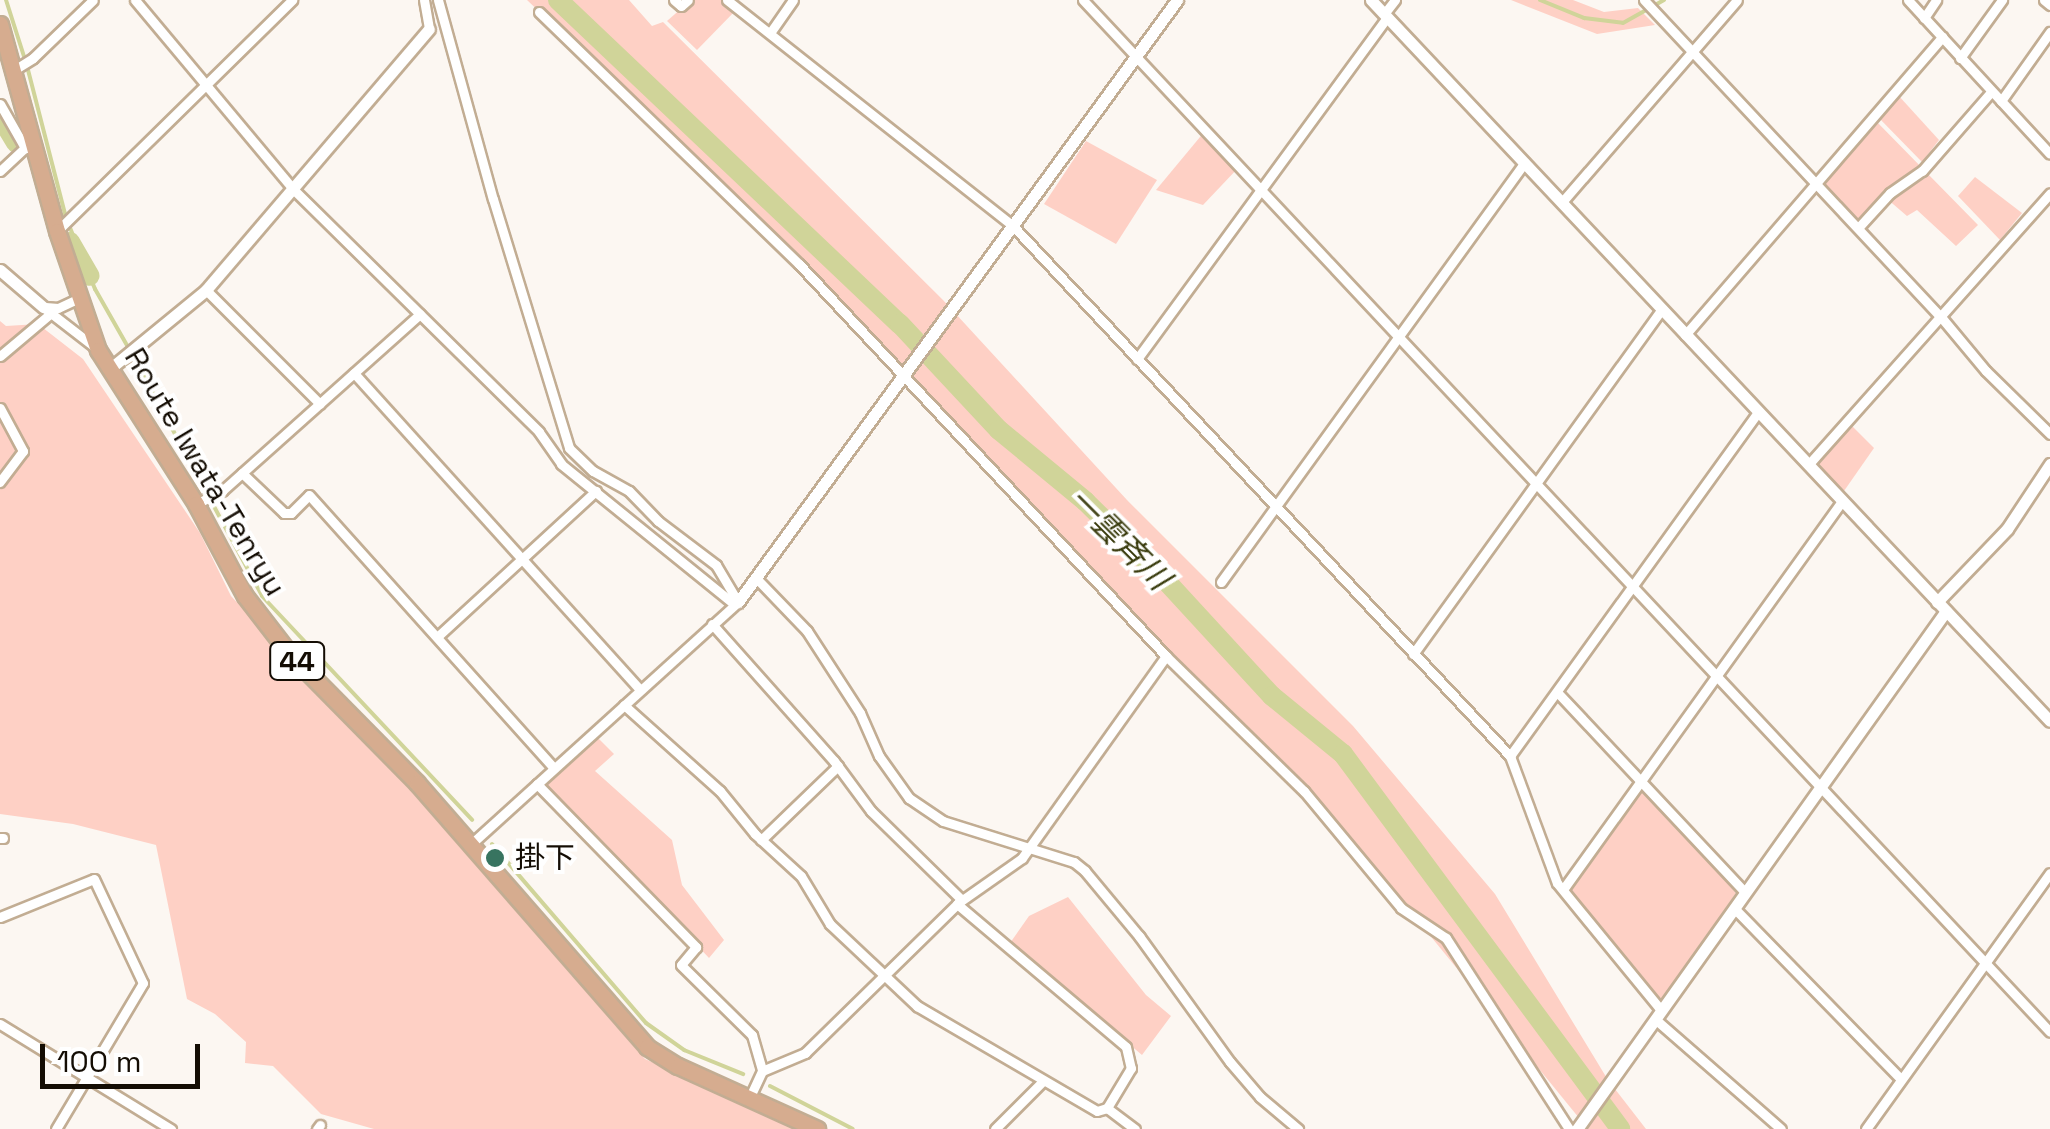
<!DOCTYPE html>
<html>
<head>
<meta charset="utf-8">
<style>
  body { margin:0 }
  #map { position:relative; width:2050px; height:1129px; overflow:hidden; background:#fcf7f2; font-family:"Space Grotesk","Noto Sans JP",sans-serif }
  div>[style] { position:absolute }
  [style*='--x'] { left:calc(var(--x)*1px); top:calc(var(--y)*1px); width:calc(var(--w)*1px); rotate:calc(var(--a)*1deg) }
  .green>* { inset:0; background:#fed0c5 }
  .stream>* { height:4px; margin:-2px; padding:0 2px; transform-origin:2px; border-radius:2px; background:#d0d499 }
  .river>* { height:20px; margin:-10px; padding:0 10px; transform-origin:10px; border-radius:10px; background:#d0d499 }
  .roads { filter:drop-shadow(2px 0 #c2ad93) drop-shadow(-2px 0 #c2ad93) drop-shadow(0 2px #c2ad93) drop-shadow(0 -2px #c2ad93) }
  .minor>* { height:9px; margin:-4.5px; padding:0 4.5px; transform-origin:4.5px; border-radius:4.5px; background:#fff }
  .tertiary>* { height:11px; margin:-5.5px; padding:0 5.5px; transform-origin:5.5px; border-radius:5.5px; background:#fff }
  .primary>* { height:15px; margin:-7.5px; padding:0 7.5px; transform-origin:7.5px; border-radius:7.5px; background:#d6ac8f }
  .dots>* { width:28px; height:28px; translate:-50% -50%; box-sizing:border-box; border:5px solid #fff; border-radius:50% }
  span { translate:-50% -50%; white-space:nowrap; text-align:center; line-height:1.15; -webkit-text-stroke:8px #fff; paint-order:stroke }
  .shield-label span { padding:2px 8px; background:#fff; border:2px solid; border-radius:8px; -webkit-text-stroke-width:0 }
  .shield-label { font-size:28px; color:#140d04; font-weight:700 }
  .street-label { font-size:30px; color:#140d04 }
  .poi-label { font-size:30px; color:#140d04 }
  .left { translate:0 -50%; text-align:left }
  .water-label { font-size:32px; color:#393b0d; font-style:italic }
  .scale { position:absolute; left:40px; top:1044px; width:160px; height:45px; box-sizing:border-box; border:5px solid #140d04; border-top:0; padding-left:12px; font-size:30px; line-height:35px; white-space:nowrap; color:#140d04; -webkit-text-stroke:8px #fff; paint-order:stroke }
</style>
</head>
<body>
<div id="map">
  <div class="green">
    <div style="clip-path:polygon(527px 0,629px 0,652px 26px,663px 22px,943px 300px,1127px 500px,1353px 726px,1495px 894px,1608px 1080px,1646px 1129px,1588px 1129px,1330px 813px,1109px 594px,642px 110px)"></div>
    <div style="clip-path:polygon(691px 0,727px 0,737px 9px,697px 50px,667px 21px)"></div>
    <div style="clip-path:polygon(1511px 0,1573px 0,1604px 12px,1638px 8px,1655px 25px,1597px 34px)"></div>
    <div style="clip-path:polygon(1898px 95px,1939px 140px,1922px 162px,1878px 117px)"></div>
    <div style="clip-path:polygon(1876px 121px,1978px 225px,1956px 246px,1917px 210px,1907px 216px,1886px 198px,1858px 228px,1818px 186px)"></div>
    <div style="clip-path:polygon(1205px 131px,1239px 167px,1203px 205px,1156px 190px)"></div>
    <div style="clip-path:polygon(1086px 141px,1157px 180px,1116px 244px,1044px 204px)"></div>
    <div style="clip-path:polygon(1975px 177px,2022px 213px,2000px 240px,1958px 196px)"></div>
    <div style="clip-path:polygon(0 321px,6px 326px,38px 324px,83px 359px,200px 533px,231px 596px,400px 777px,645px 1059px,804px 1129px,374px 1129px,321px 1114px,273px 1066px,245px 1063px,246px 1042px,215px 1014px,187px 999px,156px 845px,73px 824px,0 814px)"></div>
    <div style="clip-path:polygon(1850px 424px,1874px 448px,1844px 491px,1816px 463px)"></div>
    <div style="clip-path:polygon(597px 737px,614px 754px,595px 771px,672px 840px,682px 885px,724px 940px,709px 958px,546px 785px)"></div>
    <div style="clip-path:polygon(1641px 780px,1736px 893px,1662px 1001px,1567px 893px)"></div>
    <div style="clip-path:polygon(1068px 897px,1146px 995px,1171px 1016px,1142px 1055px,1010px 943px,1029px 916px)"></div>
  </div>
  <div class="stream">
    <div style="--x:6;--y:0;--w:69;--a:72.3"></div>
    <div style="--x:27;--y:66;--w:157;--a:75.6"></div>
    <div style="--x:66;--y:218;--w:77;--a:67.8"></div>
    <div style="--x:95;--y:289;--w:67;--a:60.4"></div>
    <div style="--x:1540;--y:0;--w:48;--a:22.2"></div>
    <div style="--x:1584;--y:18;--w:39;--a:7"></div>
    <div style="--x:1623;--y:23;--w:47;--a:-29.3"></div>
    <div style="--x:133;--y:356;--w:272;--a:61.7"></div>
    <div style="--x:262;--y:596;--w:307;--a:46.8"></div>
    <div style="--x:492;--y:844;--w:236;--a:49.3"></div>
    <div style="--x:646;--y:1023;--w:47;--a:35.4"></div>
    <div style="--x:684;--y:1050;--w:64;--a:22.1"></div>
    <div style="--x:770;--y:1086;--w:93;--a:27.4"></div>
  </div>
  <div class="river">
    <div style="--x:558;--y:0;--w:471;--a:43.5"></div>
    <div style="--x:900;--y:324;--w:145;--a:47"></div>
    <div style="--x:999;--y:430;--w:112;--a:39.5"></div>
    <div style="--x:1085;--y:501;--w:115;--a:44.6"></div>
    <div style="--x:1167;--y:582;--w:155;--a:47.4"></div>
    <div style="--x:1272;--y:696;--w:92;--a:39.2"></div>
    <div style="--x:1343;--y:754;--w:466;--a:53.5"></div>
    <div style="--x:0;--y:116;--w:31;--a:59"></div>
    <div style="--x:70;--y:242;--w:39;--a:60"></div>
  </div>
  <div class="roads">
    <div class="minor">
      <div style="--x:135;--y:0;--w:245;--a:50.1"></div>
      <div style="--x:292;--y:188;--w:347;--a:44.6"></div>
      <div style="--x:539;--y:432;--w:39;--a:55"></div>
      <div style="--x:561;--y:464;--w:223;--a:39"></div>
      <div style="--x:424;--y:0;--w:29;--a:80"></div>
      <div style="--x:438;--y:0;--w:206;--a:74.6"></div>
      <div style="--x:493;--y:199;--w:260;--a:73"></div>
      <div style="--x:569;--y:448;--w:33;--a:44"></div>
      <div style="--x:593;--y:471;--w:41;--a:29.1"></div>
      <div style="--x:629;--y:491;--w:42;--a:46"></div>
      <div style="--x:658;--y:521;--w:73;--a:37.2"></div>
      <div style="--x:716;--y:565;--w:43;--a:59.3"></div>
      <div style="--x:738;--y:602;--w:359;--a:137.8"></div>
      <div style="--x:674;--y:0;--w:9;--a:41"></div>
      <div style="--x:681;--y:6;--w:9;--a:-41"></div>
      <div style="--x:727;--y:0;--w:365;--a:38.3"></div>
      <div style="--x:1013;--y:226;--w:727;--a:46.84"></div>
      <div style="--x:1510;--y:756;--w:135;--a:69.7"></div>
      <div style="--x:1557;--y:883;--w:164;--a:50.7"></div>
      <div style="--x:1083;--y:0;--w:1414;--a:46.86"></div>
      <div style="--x:1644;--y:0;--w:434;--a:46.9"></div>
      <div style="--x:1941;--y:317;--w:70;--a:50.2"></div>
      <div style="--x:1986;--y:371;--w:90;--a:44.5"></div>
      <div style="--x:1908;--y:0;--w:209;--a:47.3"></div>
      <div style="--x:2044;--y:0;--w:8;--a:40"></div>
      <div style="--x:539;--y:12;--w:362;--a:44.1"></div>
      <div style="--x:799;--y:264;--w:537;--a:46.89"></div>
      <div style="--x:1166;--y:656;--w:193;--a:44.4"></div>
      <div style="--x:1304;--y:791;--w:152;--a:50.3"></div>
      <div style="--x:1401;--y:908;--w:54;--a:33.7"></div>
      <div style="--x:1446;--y:938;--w:227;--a:57.2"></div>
      <div style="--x:1384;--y:14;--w:18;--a:-52"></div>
      <div style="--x:1924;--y:18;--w:22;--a:-56"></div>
      <div style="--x:770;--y:33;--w:40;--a:-55.1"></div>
      <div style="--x:1960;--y:58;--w:72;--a:-54.1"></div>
      <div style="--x:14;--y:70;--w:22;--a:-32"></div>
      <div style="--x:33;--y:58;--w:83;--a:-44"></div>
      <div style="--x:2001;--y:101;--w:85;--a:-54.6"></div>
      <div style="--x:0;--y:104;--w:51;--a:60.4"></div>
      <div style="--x:25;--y:148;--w:9;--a:-27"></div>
      <div style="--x:0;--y:171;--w:34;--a:-43"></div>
      <div style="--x:1562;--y:202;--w:267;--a:-49.1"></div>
      <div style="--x:1858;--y:228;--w:47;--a:-47.6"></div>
      <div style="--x:1890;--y:193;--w:39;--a:-35"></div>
      <div style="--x:1922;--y:171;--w:105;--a:-48.9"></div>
      <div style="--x:57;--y:231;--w:330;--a:-44.5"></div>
      <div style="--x:206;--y:290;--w:161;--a:45"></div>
      <div style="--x:43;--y:307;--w:67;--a:37.7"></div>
      <div style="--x:45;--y:307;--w:13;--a:4"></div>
      <div style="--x:58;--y:308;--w:23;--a:-25"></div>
      <div style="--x:1685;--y:335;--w:394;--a:-49.2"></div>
      <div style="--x:0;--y:356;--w:67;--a:-40.1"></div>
      <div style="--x:1137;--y:359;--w:424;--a:-53.8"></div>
      <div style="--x:354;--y:373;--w:427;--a:47.9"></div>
      <div style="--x:0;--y:408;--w:49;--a:61.9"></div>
      <div style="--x:23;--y:451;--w:39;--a:127"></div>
      <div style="--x:1808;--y:465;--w:364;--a:-48.3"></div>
      <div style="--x:242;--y:473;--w:58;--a:43.6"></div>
      <div style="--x:284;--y:513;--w:7;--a:0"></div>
      <div style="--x:291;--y:513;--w:25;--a:-45"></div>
      <div style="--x:309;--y:495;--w:367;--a:48.1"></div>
      <div style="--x:196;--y:504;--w:30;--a:-27"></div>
      <div style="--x:223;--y:490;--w:264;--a:-41.8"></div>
      <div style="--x:757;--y:579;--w:72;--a:46.1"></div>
      <div style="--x:807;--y:631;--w:98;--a:57.1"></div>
      <div style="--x:860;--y:713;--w:47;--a:66.2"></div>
      <div style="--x:879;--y:756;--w:52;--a:54.5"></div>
      <div style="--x:909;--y:798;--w:41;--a:34.1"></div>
      <div style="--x:943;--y:821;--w:137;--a:17.4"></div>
      <div style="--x:1074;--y:862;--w:14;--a:39"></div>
      <div style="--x:1085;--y:871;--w:85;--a:50.3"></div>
      <div style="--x:1139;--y:936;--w:155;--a:54.2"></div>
      <div style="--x:1230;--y:1062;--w:46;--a:49.4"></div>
      <div style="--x:1260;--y:1097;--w:50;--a:40.1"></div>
      <div style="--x:1221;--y:582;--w:518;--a:-54.1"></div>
      <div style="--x:712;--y:624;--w:183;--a:48.3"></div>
      <div style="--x:834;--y:761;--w:62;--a:53.5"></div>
      <div style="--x:871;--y:811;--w:127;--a:44.4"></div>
      <div style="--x:437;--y:637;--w:216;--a:-42.6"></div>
      <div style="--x:1413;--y:654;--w:425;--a:-54.2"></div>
      <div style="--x:1557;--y:692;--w:274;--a:46.8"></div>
      <div style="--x:624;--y:705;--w:129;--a:41.9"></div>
      <div style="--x:720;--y:791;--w:55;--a:50.9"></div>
      <div style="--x:755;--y:834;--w:62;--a:42.4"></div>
      <div style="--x:801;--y:876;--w:56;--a:58.9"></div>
      <div style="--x:830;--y:924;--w:120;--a:43.3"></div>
      <div style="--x:917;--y:1006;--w:208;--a:30.3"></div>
      <div style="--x:1097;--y:1111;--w:10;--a:-17"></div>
      <div style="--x:1107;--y:1108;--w:35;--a:37"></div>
      <div style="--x:1510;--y:756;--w:424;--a:-54.2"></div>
      <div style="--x:537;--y:784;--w:228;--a:45.7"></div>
      <div style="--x:696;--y:947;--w:23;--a:130"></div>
      <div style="--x:681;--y:965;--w:100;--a:44.6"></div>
      <div style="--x:752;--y:1035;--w:37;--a:74"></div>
      <div style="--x:762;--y:1071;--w:26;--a:115"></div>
      <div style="--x:0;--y:838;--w:3;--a:0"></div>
      <div style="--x:761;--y:840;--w:107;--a:-43.9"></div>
      <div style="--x:1564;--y:888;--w:477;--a:-54.3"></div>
      <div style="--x:957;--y:904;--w:221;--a:40.2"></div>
      <div style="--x:1126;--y:1047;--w:22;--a:77"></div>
      <div style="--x:1131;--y:1068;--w:47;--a:121"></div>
      <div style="--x:1734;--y:908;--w:239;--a:45.7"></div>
      <div style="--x:0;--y:917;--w:101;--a:-22"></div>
      <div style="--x:94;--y:879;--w:115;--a:64.8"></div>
      <div style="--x:143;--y:983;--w:170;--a:120.8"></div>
      <div style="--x:1655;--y:1019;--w:167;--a:41.1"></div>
      <div style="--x:0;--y:1024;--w:201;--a:31.6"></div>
      <div style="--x:762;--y:1071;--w:47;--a:-22.7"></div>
      <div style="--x:805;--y:1053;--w:214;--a:-44.4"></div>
      <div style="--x:958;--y:903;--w:78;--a:-35.1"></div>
      <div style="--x:1022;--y:858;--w:248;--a:-54.5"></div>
      <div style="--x:317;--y:1129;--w:5;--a:-53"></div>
      <div style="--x:995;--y:1129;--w:68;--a:-45"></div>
      <div style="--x:1866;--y:1129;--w:315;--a:-54.3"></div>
    </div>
    <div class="tertiary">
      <div style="--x:1371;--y:0;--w:990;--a:46.72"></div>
      <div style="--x:0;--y:270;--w:57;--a:40.7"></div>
      <div style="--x:112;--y:367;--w:122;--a:-39.3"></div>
      <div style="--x:206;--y:290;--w:343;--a:-49.5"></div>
      <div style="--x:738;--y:602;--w:745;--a:-53.9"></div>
      <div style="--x:1937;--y:602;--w:101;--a:-46.2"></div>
      <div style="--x:2007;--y:529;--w:78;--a:-56.5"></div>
      <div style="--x:1577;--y:1129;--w:636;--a:-54.54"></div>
    </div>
    <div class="primary">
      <div style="--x:0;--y:24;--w:215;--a:74.6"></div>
      <div style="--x:57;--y:231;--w:126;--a:71"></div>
      <div style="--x:98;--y:350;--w:183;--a:57.5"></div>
      <div style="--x:196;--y:504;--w:104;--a:62"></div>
      <div style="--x:245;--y:596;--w:72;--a:52.3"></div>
      <div style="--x:289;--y:653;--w:182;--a:45.4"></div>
      <div style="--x:417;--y:783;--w:350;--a:48.9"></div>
      <div style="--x:647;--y:1047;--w:36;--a:32"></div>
      <div style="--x:678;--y:1066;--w:153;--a:24.4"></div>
    </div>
  </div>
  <div class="dots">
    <div style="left:495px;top:858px;background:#387460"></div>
  </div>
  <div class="shield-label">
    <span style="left:297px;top:661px">44</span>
  </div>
  <div class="street-label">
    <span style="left:205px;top:472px;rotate:59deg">Route Iwata-Tenryu</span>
  </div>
  <div class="poi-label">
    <span class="left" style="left:515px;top:858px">掛下</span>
  </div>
  <div class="water-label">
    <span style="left:1119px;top:539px;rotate:45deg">一雲斉川</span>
  </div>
  <div class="scale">100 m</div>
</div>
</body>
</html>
